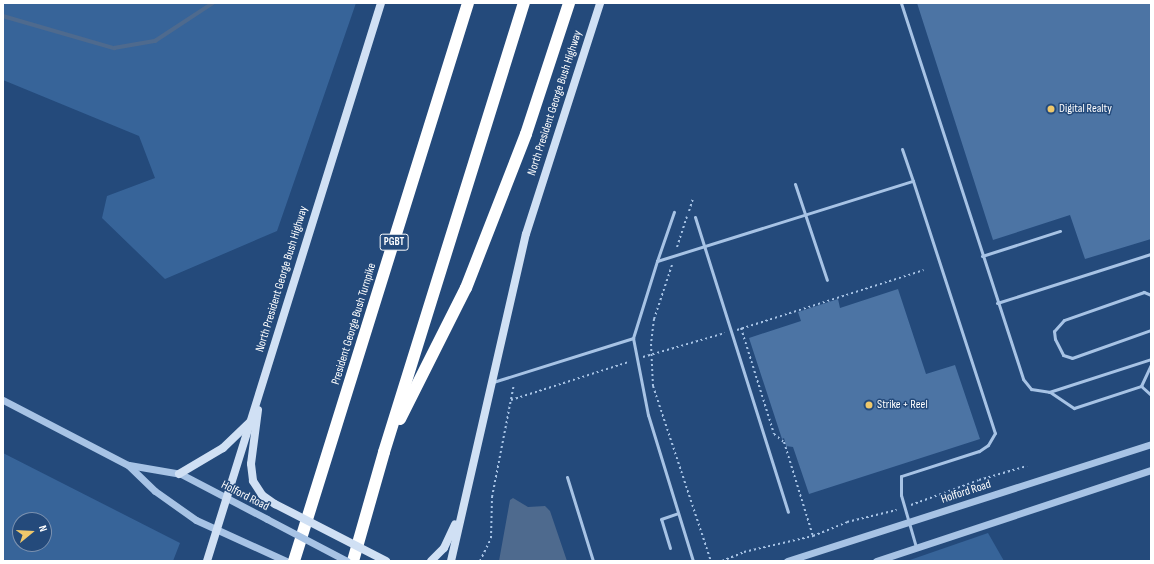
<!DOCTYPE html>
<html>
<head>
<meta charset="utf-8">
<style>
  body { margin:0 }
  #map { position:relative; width:1154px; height:564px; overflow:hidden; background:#244a7b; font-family:"Sofia Sans Condensed",sans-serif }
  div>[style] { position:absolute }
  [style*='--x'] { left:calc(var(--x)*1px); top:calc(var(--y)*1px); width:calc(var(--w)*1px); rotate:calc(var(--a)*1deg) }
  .green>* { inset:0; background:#376499 }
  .water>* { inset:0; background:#4e6a8e }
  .stream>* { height:3.5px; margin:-1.75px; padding:0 1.75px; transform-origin:1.75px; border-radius:1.75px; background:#4e6a8e }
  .building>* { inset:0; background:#4c74a4 }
  .path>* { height:2px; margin-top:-1px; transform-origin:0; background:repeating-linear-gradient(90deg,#a7c3e5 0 2px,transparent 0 5px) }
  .service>* { height:3px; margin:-1.5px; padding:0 1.5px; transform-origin:1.5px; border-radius:1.5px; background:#a7c3e5 }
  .tertiary>* { height:7px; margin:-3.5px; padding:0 3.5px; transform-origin:3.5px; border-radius:3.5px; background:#a7c3e5 }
  .secondary>* { height:8px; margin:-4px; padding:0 4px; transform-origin:4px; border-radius:4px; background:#d0e0f4 }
  .motorway>* { height:12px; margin:-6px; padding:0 6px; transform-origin:6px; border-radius:6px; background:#fff }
  .tertiary-bridge>* { height:7px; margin:-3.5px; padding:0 3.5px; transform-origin:3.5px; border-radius:3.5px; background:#a7c3e5 }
  .secondary-bridge>* { height:8px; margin:-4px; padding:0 4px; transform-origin:4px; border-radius:4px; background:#d0e0f4 }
  .dots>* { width:11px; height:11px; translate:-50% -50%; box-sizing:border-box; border:2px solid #244a7b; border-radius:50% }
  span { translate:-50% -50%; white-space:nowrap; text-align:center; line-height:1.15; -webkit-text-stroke:3px #244a7b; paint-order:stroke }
  .shield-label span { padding:1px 3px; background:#244a7b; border:1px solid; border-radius:3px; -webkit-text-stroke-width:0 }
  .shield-label { font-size:11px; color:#fff; font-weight:700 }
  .street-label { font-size:12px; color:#fff }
  .poi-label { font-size:12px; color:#fff }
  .left { translate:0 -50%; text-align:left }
  .frame { position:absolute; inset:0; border:4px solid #fff; pointer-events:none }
  .north { position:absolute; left:12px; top:512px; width:40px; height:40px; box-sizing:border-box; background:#244a7b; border:1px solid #7c92b0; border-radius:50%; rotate:72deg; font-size:11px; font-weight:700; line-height:16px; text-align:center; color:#fff }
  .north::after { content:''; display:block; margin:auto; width:14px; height:18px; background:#efc86b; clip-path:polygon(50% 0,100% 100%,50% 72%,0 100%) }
</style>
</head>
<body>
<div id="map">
  <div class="green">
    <div style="clip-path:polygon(3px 3px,356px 3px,277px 231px,165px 279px,102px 218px,107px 196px,155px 178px,139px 136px,3px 80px)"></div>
    <div style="clip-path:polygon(evenodd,3px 453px,180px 543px,173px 561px,3px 561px,3px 453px,20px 520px,44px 520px,44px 544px,20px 544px,20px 520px)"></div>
    <div style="clip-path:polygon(988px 533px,1004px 561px,907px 561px)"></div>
  </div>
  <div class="water">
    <div style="clip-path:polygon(513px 498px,528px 507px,545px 506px,550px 511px,567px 561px,499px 561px,510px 500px)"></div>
  </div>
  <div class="stream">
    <div style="--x:3;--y:16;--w:116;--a:16.1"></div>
    <div style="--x:114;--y:48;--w:42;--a:-9.7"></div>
    <div style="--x:155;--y:41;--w:69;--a:-33.2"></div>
  </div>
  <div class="building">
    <div style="clip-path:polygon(917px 3px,1151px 3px,1151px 239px,1085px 259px,1070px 215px,993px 240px)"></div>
    <div style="clip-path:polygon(898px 289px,926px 374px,955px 365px,980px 439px,809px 494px,793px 447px,786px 446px,784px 438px,782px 439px,749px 338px,801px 321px,798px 312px,838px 299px,840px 308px)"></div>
  </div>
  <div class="path">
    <div style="--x:689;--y:211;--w:13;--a:-72"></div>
    <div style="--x:677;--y:247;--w:32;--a:-72"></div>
    <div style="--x:672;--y:265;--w:57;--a:108.4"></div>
    <div style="--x:654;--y:319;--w:25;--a:97"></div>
    <div style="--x:651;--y:344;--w:42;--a:87.3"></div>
    <div style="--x:653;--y:386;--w:184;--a:71.7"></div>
    <div style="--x:741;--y:328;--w:111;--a:72.7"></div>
    <div style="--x:774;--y:434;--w:13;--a:39"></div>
    <div style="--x:784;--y:442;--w:98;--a:72.9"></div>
    <div style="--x:737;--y:330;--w:196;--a:-17.8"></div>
    <div style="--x:643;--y:357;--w:85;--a:-16.3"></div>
    <div style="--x:511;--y:400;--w:124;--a:-17.9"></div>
    <div style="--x:911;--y:505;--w:72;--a:-20.2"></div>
    <div style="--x:979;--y:480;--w:50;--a:-16.3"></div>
    <div style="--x:480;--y:561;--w:25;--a:-64"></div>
    <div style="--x:491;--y:538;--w:41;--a:-88.6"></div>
    <div style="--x:492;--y:497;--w:115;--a:-79"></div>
    <div style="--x:722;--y:561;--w:24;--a:-22"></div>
    <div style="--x:744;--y:552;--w:71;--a:-13.1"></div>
    <div style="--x:813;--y:536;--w:37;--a:-22"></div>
    <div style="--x:847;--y:522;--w:51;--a:-13.5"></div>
  </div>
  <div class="service">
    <div style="--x:901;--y:3;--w:395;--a:72"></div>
    <div style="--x:1023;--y:379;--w:13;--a:51"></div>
    <div style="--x:1031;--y:389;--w:18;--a:9"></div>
    <div style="--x:1049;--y:392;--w:107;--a:-17.9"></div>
    <div style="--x:902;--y:149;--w:34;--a:71"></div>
    <div style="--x:795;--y:184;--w:101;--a:71.6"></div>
    <div style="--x:695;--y:217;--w:309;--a:72.5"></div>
    <div style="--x:982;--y:256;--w:82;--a:-17.8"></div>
    <div style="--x:657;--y:261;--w:52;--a:-70.9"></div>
    <div style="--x:1151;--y:295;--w:8;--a:-157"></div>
    <div style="--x:1144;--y:292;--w:85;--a:160.7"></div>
    <div style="--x:1064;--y:320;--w:15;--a:132"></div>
    <div style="--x:1054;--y:331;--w:8;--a:83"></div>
    <div style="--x:1055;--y:339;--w:18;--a:63"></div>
    <div style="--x:1063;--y:355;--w:9;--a:18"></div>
    <div style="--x:1072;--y:358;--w:84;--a:-19.5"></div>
    <div style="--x:997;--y:303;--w:162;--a:-17.7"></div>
    <div style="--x:493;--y:382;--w:147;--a:-17.4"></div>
    <div style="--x:1141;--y:386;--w:13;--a:42"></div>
    <div style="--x:1050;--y:392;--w:29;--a:34"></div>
    <div style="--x:1074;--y:408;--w:71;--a:-18.2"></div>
    <div style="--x:1141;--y:386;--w:23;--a:-65"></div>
    <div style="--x:567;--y:477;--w:88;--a:72.8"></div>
    <div style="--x:670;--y:548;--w:30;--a:-107"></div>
    <div style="--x:661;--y:519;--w:18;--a:-19"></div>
    <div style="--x:693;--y:561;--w:153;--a:-107.1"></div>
    <div style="--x:648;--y:415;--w:78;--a:-101"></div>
    <div style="--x:633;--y:338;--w:81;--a:-72.7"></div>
    <div style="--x:657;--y:261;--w:268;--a:-17.4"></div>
    <div style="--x:913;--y:181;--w:265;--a:72"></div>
    <div style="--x:995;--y:433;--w:14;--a:120"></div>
    <div style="--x:988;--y:445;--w:11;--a:146"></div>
    <div style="--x:979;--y:451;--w:82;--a:162.2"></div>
    <div style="--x:901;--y:476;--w:19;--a:90"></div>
    <div style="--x:901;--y:495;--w:54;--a:73.9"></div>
  </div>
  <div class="tertiary">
    <div style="--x:3;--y:400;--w:141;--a:27.5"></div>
    <div style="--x:128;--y:465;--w:37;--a:44"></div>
    <div style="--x:155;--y:491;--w:50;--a:35.3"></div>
    <div style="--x:196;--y:520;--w:99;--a:24.5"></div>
    <div style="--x:129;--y:465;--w:53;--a:9.8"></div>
    <div style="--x:181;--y:474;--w:97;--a:27.6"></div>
    <div style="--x:787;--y:561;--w:382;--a:-17.8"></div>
    <div style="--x:876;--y:561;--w:290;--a:-18.3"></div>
  </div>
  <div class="secondary">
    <div style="--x:258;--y:410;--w:54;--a:97.4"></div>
    <div style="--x:251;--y:464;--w:17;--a:83"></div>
    <div style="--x:253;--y:481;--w:17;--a:57"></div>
    <div style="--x:262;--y:495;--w:16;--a:35"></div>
    <div style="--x:179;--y:474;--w:51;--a:-30.6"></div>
    <div style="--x:223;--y:448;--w:37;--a:-44"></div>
    <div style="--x:207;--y:561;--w:584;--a:-72.68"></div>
    <div style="--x:431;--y:561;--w:18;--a:-45"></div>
    <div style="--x:444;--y:548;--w:26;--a:-65"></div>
    <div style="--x:451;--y:561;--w:335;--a:-77.1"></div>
    <div style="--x:526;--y:234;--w:243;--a:-72.2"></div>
  </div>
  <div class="motorway">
    <div style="--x:400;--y:419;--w:147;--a:-63.3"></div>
    <div style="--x:466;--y:288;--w:165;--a:-68.7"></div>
    <div style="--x:526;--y:134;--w:138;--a:-71.8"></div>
    <div style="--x:294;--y:561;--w:584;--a:-72.68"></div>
    <div style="--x:353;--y:561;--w:113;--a:-74.1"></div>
    <div style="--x:384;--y:452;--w:470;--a:-72.7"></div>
  </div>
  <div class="tertiary-bridge">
    <div style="--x:267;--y:519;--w:90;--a:27.7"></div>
  </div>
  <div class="secondary-bridge">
    <div style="--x:275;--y:504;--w:125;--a:27.2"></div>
  </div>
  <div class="dots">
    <div style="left:1051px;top:109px;background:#efc86b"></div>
    <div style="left:869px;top:405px;background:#efc86b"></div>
  </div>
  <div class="shield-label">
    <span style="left:394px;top:242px">PGBT</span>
  </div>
  <div class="street-label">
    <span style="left:555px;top:103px;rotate:-72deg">North President George Bush Highway</span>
    <span style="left:282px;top:279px;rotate:-73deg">North President George Bush Highway</span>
    <span style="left:354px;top:324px;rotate:-73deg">President George Bush Turnpike</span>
    <span style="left:966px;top:492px;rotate:-18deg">Holford Road</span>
    <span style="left:245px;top:496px;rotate:27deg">Holford Road</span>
  </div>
  <div class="poi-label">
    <span class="left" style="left:1059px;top:109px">Digital Realty</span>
    <span class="left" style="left:877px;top:405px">Strike + Reel</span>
  </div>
  <div class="frame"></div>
  <div class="north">N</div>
</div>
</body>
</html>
